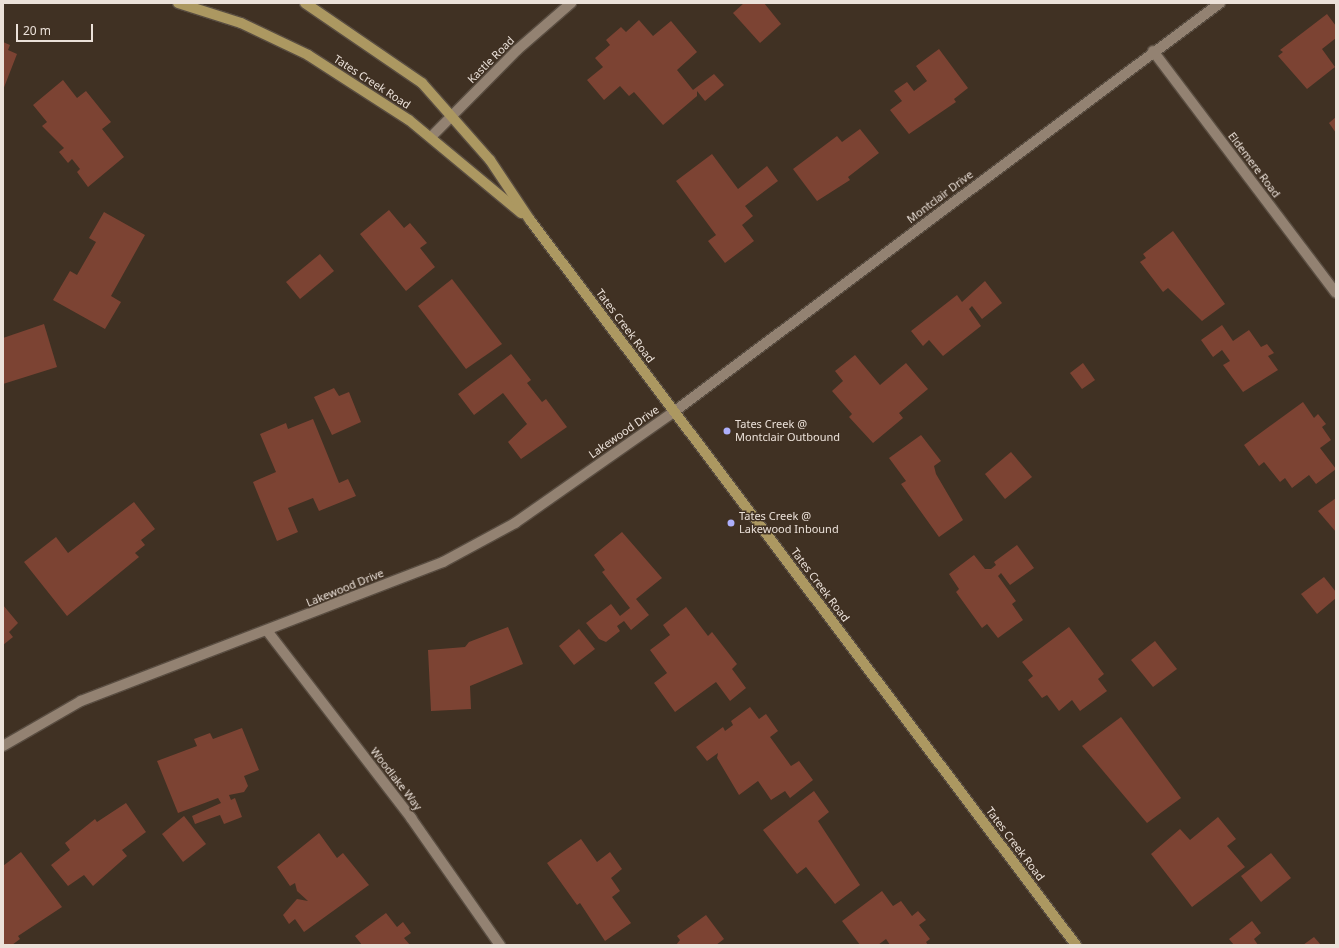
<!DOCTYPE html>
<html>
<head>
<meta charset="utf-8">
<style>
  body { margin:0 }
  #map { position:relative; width:1339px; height:948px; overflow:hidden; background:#403123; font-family:"Noto Sans",sans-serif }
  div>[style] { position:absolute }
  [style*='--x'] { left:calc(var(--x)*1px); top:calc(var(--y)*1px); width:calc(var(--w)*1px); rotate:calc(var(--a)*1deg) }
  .building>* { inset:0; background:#7c4333 }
  .roads { filter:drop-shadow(1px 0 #594d41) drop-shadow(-1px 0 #594d41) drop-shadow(0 1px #594d41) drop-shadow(0 -1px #594d41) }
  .minor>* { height:10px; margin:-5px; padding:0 5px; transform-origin:5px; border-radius:5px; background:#938272 }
  .primary>* { height:10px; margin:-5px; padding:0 5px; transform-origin:5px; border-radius:5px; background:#ac9861 }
  .dots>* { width:11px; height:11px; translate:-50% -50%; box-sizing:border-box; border:2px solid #403123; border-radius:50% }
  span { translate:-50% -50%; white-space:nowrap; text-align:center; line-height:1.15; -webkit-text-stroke:3px #403123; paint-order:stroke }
  .street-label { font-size:11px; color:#ebe1d9 }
  .poi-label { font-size:11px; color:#ebe1d9 }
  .left { translate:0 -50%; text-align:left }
  .frame { position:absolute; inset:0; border:4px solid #ebe1d9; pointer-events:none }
  .scale { position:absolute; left:16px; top:24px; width:77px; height:18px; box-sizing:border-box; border:2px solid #ebe1d9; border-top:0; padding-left:5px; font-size:12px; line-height:14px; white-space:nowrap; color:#ebe1d9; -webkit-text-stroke:3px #403123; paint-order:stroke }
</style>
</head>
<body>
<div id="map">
  <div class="building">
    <div style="clip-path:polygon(744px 3px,764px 3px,781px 24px,760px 43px,733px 13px)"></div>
    <div style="clip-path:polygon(1327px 14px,1336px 26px,1336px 38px,1322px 49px,1335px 67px,1307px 89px,1278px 56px,1283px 52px,1280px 50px)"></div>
    <div style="clip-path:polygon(639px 20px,653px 36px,671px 21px,697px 52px,677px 70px,693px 90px,714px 74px,724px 85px,705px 101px,697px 91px,697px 96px,663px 125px,634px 92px,629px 96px,620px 86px,604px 100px,587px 80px,603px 67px,595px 58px,610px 45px,606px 40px,621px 27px,626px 32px)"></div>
    <div style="clip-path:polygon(3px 42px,10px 45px,8px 50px,17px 54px,3px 90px)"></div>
    <div style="clip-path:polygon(939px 49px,968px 88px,954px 99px,956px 102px,909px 134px,890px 110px,902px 101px,894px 91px,907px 82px,914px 91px,927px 81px,916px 66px)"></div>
    <div style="clip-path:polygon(63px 80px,77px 98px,86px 91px,111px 122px,102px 129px,124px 157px,88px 187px,77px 172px,80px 169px,72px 159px,68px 163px,59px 152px,64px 148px,42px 126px,47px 122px,33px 105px)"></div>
    <div style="clip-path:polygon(1336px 117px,1336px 133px,1329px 123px)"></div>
    <div style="clip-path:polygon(860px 129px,879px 153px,848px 177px,850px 180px,817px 201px,793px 169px,837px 136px,842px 142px)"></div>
    <div style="clip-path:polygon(712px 154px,738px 189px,767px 166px,778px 181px,745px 206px,753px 216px,742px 225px,754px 241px,725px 263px,708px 241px,716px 235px,676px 181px)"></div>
    <div style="clip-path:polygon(389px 210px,404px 228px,410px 223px,427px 243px,420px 248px,435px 267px,406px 291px,360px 234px)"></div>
    <div style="clip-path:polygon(104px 212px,145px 235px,111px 296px,121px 302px,105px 329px,53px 300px,70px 271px,77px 275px,96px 242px,89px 238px)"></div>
    <div style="clip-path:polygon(1173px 231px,1225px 304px,1202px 321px,1168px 288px,1163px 292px,1140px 262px,1146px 258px,1143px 254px)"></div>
    <div style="clip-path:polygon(320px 254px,334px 271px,300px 299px,286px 282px)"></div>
    <div style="clip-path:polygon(452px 279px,502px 344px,466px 369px,418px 306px)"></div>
    <div style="clip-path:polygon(985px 281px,1002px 303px,982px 319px,972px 306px,969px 309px,981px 326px,943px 356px,929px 340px,923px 346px,911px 331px,957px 295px,962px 302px)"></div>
    <div style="clip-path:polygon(44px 324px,57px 367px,3px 384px,3px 338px)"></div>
    <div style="clip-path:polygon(1222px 325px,1233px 341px,1249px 330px,1261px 347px,1267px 344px,1274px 353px,1268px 356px,1278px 370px,1243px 392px,1223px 365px,1230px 361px,1222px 350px,1213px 357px,1201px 340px)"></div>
    <div style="clip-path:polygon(511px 354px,531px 380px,527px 383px,542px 402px,546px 399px,567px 427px,521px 459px,508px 442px,527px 424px,503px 393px,474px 415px,458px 394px)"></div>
    <div style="clip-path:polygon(855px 355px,880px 385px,906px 363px,928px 389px,899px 413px,903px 418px,873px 443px,849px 417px,852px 414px,832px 391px,843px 381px,835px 371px)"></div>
    <div style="clip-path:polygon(1083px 363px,1095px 380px,1082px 389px,1070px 373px)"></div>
    <div style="clip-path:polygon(334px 388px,339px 396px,349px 392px,361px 422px,332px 435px,314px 397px)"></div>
    <div style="clip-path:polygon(1303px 402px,1314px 418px,1318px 414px,1326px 424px,1322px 427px,1331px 440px,1320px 448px,1336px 469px,1316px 484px,1309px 475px,1292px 488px,1285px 478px,1280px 482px,1264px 462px,1259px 466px,1244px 445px)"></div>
    <div style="clip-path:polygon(313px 419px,339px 483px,348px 479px,356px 496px,319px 511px,313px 498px,288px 508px,298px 532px,277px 541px,253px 482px,276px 472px,260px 434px,286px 423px,288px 429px)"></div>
    <div style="clip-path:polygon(921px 435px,941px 461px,934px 466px,936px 474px,963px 520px,939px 537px,901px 484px,906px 481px,889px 458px)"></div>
    <div style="clip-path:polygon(1011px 452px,1032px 477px,1005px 499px,985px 474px)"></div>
    <div style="clip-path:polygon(1336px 498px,1336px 532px,1318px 511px)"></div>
    <div style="clip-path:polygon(134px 502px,155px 529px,141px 540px,145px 545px,135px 553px,139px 557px,67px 616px,24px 562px,56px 537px,68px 553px)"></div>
    <div style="clip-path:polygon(622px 532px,662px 578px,636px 599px,649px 615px,631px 630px,624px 621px,617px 626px,620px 631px,606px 642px,599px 639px,586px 623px,611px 604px,620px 616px,630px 608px,602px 572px,605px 570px,594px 555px)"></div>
    <div style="clip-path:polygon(1017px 545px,1034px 568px,1010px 585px,1001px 573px,998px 576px,1016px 601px,1012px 604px,1023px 620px,998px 638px,987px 624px,982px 628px,956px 592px,959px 589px,949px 574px,974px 555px,985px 569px,991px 569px,996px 565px,994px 562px)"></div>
    <div style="clip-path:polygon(1324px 577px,1336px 592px,1336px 598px,1317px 614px,1301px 594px)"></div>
    <div style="clip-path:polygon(3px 605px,18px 623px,9px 632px,13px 637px,3px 645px)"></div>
    <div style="clip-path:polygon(686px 607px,708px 636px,712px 632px,737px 664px,732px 669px,746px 688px,730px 701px,716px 682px,675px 712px,654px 683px,667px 673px,650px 650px,670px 635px,663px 625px)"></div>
    <div style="clip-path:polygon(508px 627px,523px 664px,470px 686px,471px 709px,431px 711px,428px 650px,465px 647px,469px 642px)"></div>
    <div style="clip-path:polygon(1069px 627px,1104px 674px,1098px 679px,1107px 691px,1080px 711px,1072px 700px,1059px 711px,1047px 695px,1042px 698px,1028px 680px,1033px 676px,1022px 662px)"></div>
    <div style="clip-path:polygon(579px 629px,595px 649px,574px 665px,559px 646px)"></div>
    <div style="clip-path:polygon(1155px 641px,1177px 669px,1153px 687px,1131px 660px)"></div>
    <div style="clip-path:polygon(750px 707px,759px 719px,766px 714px,778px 731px,770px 737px,791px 766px,799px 761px,813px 780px,790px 798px,785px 791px,771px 800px,758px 781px,739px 795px,717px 758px,718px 753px,707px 761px,696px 747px,723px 727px,725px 731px,733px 725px,731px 721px)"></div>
    <div style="clip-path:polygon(1121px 717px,1181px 798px,1147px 823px,1082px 746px)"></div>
    <div style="clip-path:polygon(242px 728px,259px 770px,244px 776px,248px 786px,244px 792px,229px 795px,231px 800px,235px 798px,242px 817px,224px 824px,220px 815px,195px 824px,192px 816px,221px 803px,218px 798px,178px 813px,157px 761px,197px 746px,194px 739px,210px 733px,213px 739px)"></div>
    <div style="clip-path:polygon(814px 791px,829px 812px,818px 821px,860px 885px,835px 904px,806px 867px,797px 874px,763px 830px)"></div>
    <div style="clip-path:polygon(126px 803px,146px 832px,122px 850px,127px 856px,93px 886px,84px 875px,68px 886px,51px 865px,70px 850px,65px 843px,95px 819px,97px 822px)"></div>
    <div style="clip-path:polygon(184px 816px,206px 844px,183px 862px,162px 834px)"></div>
    <div style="clip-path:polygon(1218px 817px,1236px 839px,1227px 846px,1245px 867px,1192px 907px,1151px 854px,1180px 829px,1190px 840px)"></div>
    <div style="clip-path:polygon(319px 833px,337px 858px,343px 853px,369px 885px,304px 932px,295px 919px,289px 924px,283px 915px,297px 899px,308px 901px,297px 891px,295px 883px,290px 886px,277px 867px)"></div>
    <div style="clip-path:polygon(581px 839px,597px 862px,610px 852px,622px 869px,611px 878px,620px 891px,612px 897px,631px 923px,605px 941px,580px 903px,577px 905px,547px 863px)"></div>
    <div style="clip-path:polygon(21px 852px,62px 907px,18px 936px,20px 939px,12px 945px,3px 945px,3px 866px)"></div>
    <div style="clip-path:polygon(1271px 853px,1291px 878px,1261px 902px,1241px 876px)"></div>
    <div style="clip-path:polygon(882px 891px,893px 906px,901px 901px,912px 916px,918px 911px,926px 920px,919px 925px,930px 939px,926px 942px,928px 945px,890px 945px,886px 939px,878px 945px,860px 945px,842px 921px)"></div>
    <div style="clip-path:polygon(386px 913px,397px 927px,403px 922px,411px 933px,404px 938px,410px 945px,362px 945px,355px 936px)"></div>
    <div style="clip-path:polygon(706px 915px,724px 939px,716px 945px,676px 945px,680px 940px,677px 936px)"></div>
    <div style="clip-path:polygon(1252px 921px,1261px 933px,1254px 939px,1258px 945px,1234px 945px,1229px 939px)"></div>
    <div style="clip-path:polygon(1314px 937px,1321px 945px,1303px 945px)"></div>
  </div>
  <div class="roads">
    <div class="minor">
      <div style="--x:1153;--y:51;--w:303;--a:52.9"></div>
      <div style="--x:431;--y:137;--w:122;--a:-45.3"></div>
      <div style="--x:517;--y:50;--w:72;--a:-41"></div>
      <div style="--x:268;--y:632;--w:235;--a:52.4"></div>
      <div style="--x:411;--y:818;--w:155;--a:55"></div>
      <div style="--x:3;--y:746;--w:90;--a:-30"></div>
      <div style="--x:81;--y:701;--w:388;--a:-21"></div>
      <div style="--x:443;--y:562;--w:82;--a:-28.4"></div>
      <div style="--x:515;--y:523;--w:195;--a:-35"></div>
      <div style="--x:675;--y:411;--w:681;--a:-36.82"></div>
    </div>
    <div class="primary">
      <div style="--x:178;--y:3;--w:66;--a:17.6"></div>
      <div style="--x:241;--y:23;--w:74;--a:25.5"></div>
      <div style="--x:308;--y:55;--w:120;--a:32.8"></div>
      <div style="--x:409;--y:120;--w:146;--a:39.7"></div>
      <div style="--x:305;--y:3;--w:142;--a:34.4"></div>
      <div style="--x:422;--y:83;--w:103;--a:48.6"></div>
      <div style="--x:490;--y:160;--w:72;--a:56.3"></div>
      <div style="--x:530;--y:220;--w:908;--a:53.02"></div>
    </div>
  </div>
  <div class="dots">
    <div style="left:727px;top:431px;background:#adaffb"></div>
    <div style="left:731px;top:523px;background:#adaffb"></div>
  </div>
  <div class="street-label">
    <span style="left:491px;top:60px;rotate:-45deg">Kastle Road</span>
    <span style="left:372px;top:82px;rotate:33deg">Tates Creek Road</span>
    <span style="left:1254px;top:165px;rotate:53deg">Eldemere Road</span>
    <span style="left:940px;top:197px;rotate:-37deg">Montclair Drive</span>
    <span style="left:625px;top:326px;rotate:53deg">Tates Creek Road</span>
    <span style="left:624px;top:432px;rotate:-35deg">Lakewood Drive</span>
    <span style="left:820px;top:585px;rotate:53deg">Tates Creek Road</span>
    <span style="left:345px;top:588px;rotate:-22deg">Lakewood Drive</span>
    <span style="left:396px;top:779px;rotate:52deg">Woodlake Way</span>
    <span style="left:1015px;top:844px;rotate:53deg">Tates Creek Road</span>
  </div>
  <div class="poi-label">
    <span class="left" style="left:735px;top:431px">Tates Creek @<br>Montclair Outbound</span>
    <span class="left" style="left:739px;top:523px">Tates Creek @<br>Lakewood Inbound</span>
  </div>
  <div class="frame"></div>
  <div class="scale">20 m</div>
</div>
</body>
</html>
